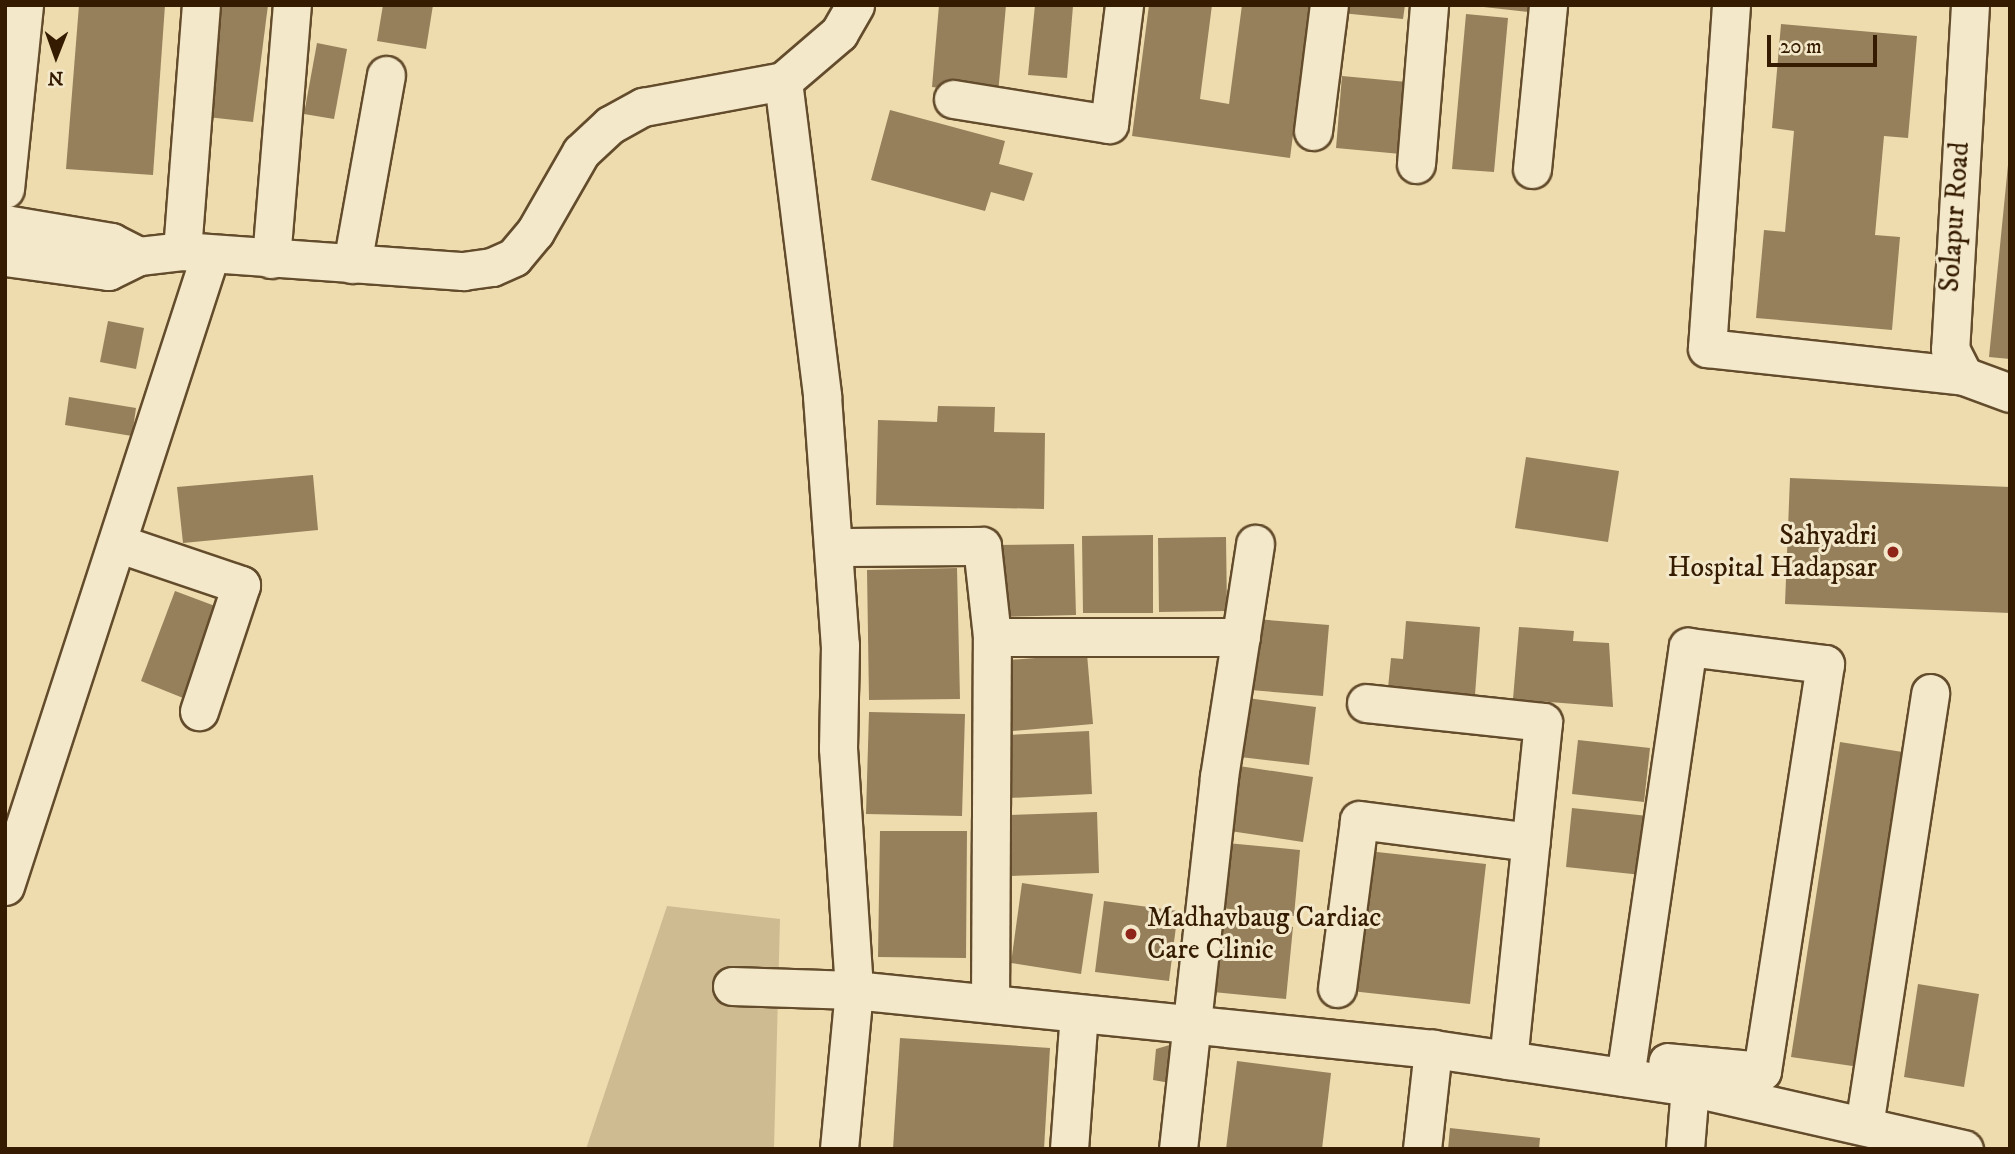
<!DOCTYPE html>
<html>
<head>
<meta charset="utf-8">
<style>
  body { margin:0 }
  #map { position:relative; width:2015px; height:1154px; overflow:hidden; background:#eedcaf; font-family:"IM FELL DW Pica",serif }
  div>[style] { position:absolute }
  [style*='--x'] { left:calc(var(--x)*1px); top:calc(var(--y)*1px); width:calc(var(--w)*1px); rotate:calc(var(--a)*1deg) }
  .green>* { inset:0; background:#cfbb91 }
  .building>* { inset:0; background:#95805b }
  .roads { filter:drop-shadow(2px 0 #634c2c) drop-shadow(-2px 0 #634c2c) drop-shadow(0 2px #634c2c) drop-shadow(0 -2px #634c2c) }
  .minor>* { height:37px; margin:-18.5px; padding:0 18.5px; transform-origin:18.5px; border-radius:18.5px; background:#f4e8cb }
  .dots>* { width:19px; height:19px; translate:-50% -50%; box-sizing:border-box; border:4px solid #f4e8cb; border-radius:50% }
  span { translate:-50% -50%; white-space:nowrap; text-align:center; line-height:1.15; -webkit-text-stroke:6px #f4e8cb; paint-order:stroke }
  .street-label { font-size:28px; color:#351c00 }
  .poi-label { font-size:28px; color:#351c00 }
  .right { translate:-100% -50%; text-align:right }
  .left { translate:0 -50%; text-align:left }
  .frame { position:absolute; inset:0; border:7px solid #351c00; pointer-events:none }
  .north { position:absolute; left:21px; top:21px; width:70px; height:70px; -webkit-text-stroke:5px #f4e8cb; paint-order:stroke; rotate:181deg; font-size:19px; font-weight:700; line-height:28px; text-align:center; color:#351c00 }
  .north::after { content:''; display:block; margin:auto; width:24px; height:32px; background:#351c00; clip-path:polygon(50% 0,100% 100%,50% 72%,0 100%) }
  .scale { position:absolute; left:1767px; top:35px; width:110px; height:32px; box-sizing:border-box; border:4px solid #351c00; border-top:0; padding-left:9px; font-size:21px; line-height:24px; white-space:nowrap; color:#351c00; -webkit-text-stroke:5px #f4e8cb; paint-order:stroke }
</style>
</head>
<body>
<div id="map">
  <div class="green">
    <div style="clip-path:polygon(667px 906px,780px 919px,774px 1149px,586px 1149px)"></div>
  </div>
  <div class="building">
    <div style="clip-path:polygon(79px 5px,165px 5px,153px 175px,66px 169px)"></div>
    <div style="clip-path:polygon(213px 5px,268px 5px,253px 122px,198px 116px)"></div>
    <div style="clip-path:polygon(383px 5px,433px 5px,426px 49px,377px 41px)"></div>
    <div style="clip-path:polygon(939px 5px,1006px 5px,998px 94px,932px 87px)"></div>
    <div style="clip-path:polygon(1035px 5px,1073px 6px,1067px 78px,1028px 75px)"></div>
    <div style="clip-path:polygon(1149px 5px,1212px 5px,1200px 99px,1229px 104px,1242px 5px,1310px 5px,1290px 158px,1132px 136px)"></div>
    <div style="clip-path:polygon(1341px 5px,1405px 5px,1403px 19px,1341px 13px)"></div>
    <div style="clip-path:polygon(1466px 5px,1529px 5px,1529px 12px)"></div>
    <div style="clip-path:polygon(1466px 14px,1508px 18px,1494px 172px,1452px 169px)"></div>
    <div style="clip-path:polygon(1781px 24px,1917px 36px,1908px 138px,1884px 136px,1875px 235px,1900px 237px,1892px 330px,1756px 318px,1764px 230px,1785px 232px,1794px 131px,1772px 128px)"></div>
    <div style="clip-path:polygon(317px 43px,347px 49px,334px 119px,304px 114px)"></div>
    <div style="clip-path:polygon(1342px 76px,1407px 82px,1401px 154px,1336px 148px)"></div>
    <div style="clip-path:polygon(890px 110px,1005px 141px,999px 164px,1033px 173px,1024px 201px,991px 192px,985px 211px,871px 180px)"></div>
    <div style="clip-path:polygon(2008px 165px,2010px 165px,2010px 359px,1989px 357px)"></div>
    <div style="clip-path:polygon(108px 321px,144px 328px,136px 369px,100px 362px)"></div>
    <div style="clip-path:polygon(69px 397px,136px 408px,132px 436px,65px 425px)"></div>
    <div style="clip-path:polygon(938px 406px,995px 407px,994px 432px,1045px 433px,1044px 509px,876px 505px,878px 420px,937px 422px)"></div>
    <div style="clip-path:polygon(1526px 457px,1619px 471px,1608px 542px,1515px 528px)"></div>
    <div style="clip-path:polygon(313px 475px,318px 530px,183px 543px,177px 487px)"></div>
    <div style="clip-path:polygon(1790px 478px,2010px 487px,2010px 613px,1785px 604px)"></div>
    <div style="clip-path:polygon(1153px 535px,1153px 613px,1083px 613px,1082px 536px)"></div>
    <div style="clip-path:polygon(1226px 537px,1227px 611px,1159px 612px,1158px 538px)"></div>
    <div style="clip-path:polygon(1074px 544px,1076px 615px,996px 617px,995px 545px)"></div>
    <div style="clip-path:polygon(957px 568px,960px 699px,869px 700px,867px 570px)"></div>
    <div style="clip-path:polygon(175px 591px,223px 609px,188px 700px,141px 681px)"></div>
    <div style="clip-path:polygon(1256px 619px,1329px 625px,1323px 696px,1250px 690px)"></div>
    <div style="clip-path:polygon(1406px 621px,1480px 627px,1475px 695px,1388px 688px,1391px 658px,1403px 659px)"></div>
    <div style="clip-path:polygon(1519px 627px,1574px 631px,1573px 641px,1609px 643px,1613px 707px,1513px 699px)"></div>
    <div style="clip-path:polygon(1087px 654px,1093px 724px,1013px 731px,1008px 660px)"></div>
    <div style="clip-path:polygon(1247px 698px,1316px 707px,1309px 765px,1240px 757px)"></div>
    <div style="clip-path:polygon(869px 712px,965px 714px,962px 816px,866px 814px)"></div>
    <div style="clip-path:polygon(1089px 731px,1092px 794px,1010px 798px,1007px 735px)"></div>
    <div style="clip-path:polygon(1578px 740px,1650px 748px,1644px 802px,1572px 794px)"></div>
    <div style="clip-path:polygon(1840px 742px,1915px 754px,1866px 1068px,1791px 1057px)"></div>
    <div style="clip-path:polygon(1239px 766px,1313px 777px,1303px 842px,1230px 831px)"></div>
    <div style="clip-path:polygon(1572px 808px,1648px 816px,1642px 875px,1566px 867px)"></div>
    <div style="clip-path:polygon(1097px 812px,1099px 873px,1010px 876px,1007px 815px)"></div>
    <div style="clip-path:polygon(880px 831px,967px 831px,966px 958px,878px 957px)"></div>
    <div style="clip-path:polygon(1227px 843px,1300px 850px,1294px 916px,1221px 908px)"></div>
    <div style="clip-path:polygon(1368px 851px,1486px 864px,1470px 1004px,1351px 991px)"></div>
    <div style="clip-path:polygon(1022px 883px,1093px 894px,1081px 974px,1011px 963px)"></div>
    <div style="clip-path:polygon(1104px 901px,1178px 911px,1169px 981px,1095px 972px)"></div>
    <div style="clip-path:polygon(1220px 920px,1293px 927px,1286px 999px,1213px 992px)"></div>
    <div style="clip-path:polygon(1918px 984px,1979px 994px,1964px 1087px,1904px 1077px)"></div>
    <div style="clip-path:polygon(900px 1038px,1050px 1048px,1044px 1149px,893px 1149px)"></div>
    <div style="clip-path:polygon(1173px 1044px,1176px 1084px,1153px 1080px,1156px 1049px)"></div>
    <div style="clip-path:polygon(1237px 1061px,1331px 1073px,1322px 1149px,1226px 1149px)"></div>
    <div style="clip-path:polygon(1450px 1128px,1540px 1138px,1539px 1149px,1448px 1149px)"></div>
  </div>
  <div class="roads">
    <div class="minor">
      <div style="--x:1731;--y:5;--w:344;--a:94"></div>
      <div style="--x:1707;--y:348;--w:259;--a:6.2"></div>
      <div style="--x:1970;--y:5;--w:345;--a:93.3"></div>
      <div style="--x:1950;--y:349;--w:30;--a:63"></div>
      <div style="--x:1964;--y:376;--w:49;--a:20.3"></div>
      <div style="--x:783;--y:81;--w:317;--a:82.9"></div>
      <div style="--x:822;--y:396;--w:250;--a:85.9"></div>
      <div style="--x:840;--y:645;--w:103;--a:91.1"></div>
      <div style="--x:838;--y:748;--w:243;--a:86.2"></div>
      <div style="--x:854;--y:990;--w:160;--a:95.4"></div>
      <div style="--x:953;--y:99;--w:158;--a:9.1"></div>
      <div style="--x:1109;--y:124;--w:120;--a:-82.8"></div>
      <div style="--x:1313;--y:131;--w:127;--a:-82.8"></div>
      <div style="--x:1416;--y:164;--w:160;--a:-85.3"></div>
      <div style="--x:1532;--y:169;--w:165;--a:-84.4"></div>
      <div style="--x:5;--y:189;--w:185;--a:-84.1"></div>
      <div style="--x:5;--y:224;--w:108;--a:9.6"></div>
      <div style="--x:111;--y:242;--w:31;--a:27"></div>
      <div style="--x:182;--y:251;--w:247;--a:-85.6"></div>
      <div style="--x:5;--y:257;--w:104;--a:7.7"></div>
      <div style="--x:108;--y:271;--w:34;--a:-26"></div>
      <div style="--x:139;--y:256;--w:43;--a:-6.6"></div>
      <div style="--x:182;--y:251;--w:282;--a:4.1"></div>
      <div style="--x:463;--y:271;--w:29;--a:-8"></div>
      <div style="--x:492;--y:267;--w:24;--a:-24"></div>
      <div style="--x:514;--y:257;--w:33;--a:-50"></div>
      <div style="--x:535;--y:232;--w:92;--a:-60.1"></div>
      <div style="--x:581;--y:152;--w:40;--a:-43"></div>
      <div style="--x:610;--y:125;--w:38;--a:-29"></div>
      <div style="--x:643;--y:107;--w:142;--a:-10.5"></div>
      <div style="--x:783;--y:81;--w:74;--a:-40.6"></div>
      <div style="--x:839;--y:33;--w:32;--a:-60"></div>
      <div style="--x:271;--y:259;--w:255;--a:-85.3"></div>
      <div style="--x:352;--y:264;--w:192;--a:-79.8"></div>
      <div style="--x:117;--y:543;--w:131;--a:18.7"></div>
      <div style="--x:241;--y:585;--w:133;--a:108.4"></div>
      <div style="--x:834;--y:547;--w:148;--a:-0.4"></div>
      <div style="--x:982;--y:546;--w:92;--a:83.7"></div>
      <div style="--x:1366;--y:703;--w:178;--a:6.1"></div>
      <div style="--x:1543;--y:722;--w:340;--a:95.9"></div>
      <div style="--x:5;--y:886;--w:663;--a:-72"></div>
      <div style="--x:732;--y:986;--w:122;--a:1.9"></div>
      <div style="--x:854;--y:990;--w:582;--a:5.82"></div>
      <div style="--x:1433;--y:1049;--w:260;--a:8.4"></div>
      <div style="--x:1690;--y:1087;--w:281;--a:12.8"></div>
      <div style="--x:1337;--y:988;--w:169;--a:-82.5"></div>
      <div style="--x:1359;--y:820;--w:173;--a:7.3"></div>
      <div style="--x:990;--y:1003;--w:366;--a:-89.7"></div>
      <div style="--x:992;--y:637;--w:249;--a:0"></div>
      <div style="--x:1625;--y:1077;--w:435;--a:-81.7"></div>
      <div style="--x:1688;--y:647;--w:138;--a:7.1"></div>
      <div style="--x:1825;--y:664;--w:412;--a:98.8"></div>
      <div style="--x:1762;--y:1071;--w:95;--a:-174.6"></div>
      <div style="--x:1864;--y:1126;--w:438;--a:-81.3"></div>
      <div style="--x:1069;--y:1149;--w:135;--a:-85.8"></div>
      <div style="--x:1178;--y:1149;--w:374;--a:-83.7"></div>
      <div style="--x:1219;--y:777;--w:236;--a:-81.2"></div>
      <div style="--x:1422;--y:1149;--w:101;--a:-83.7"></div>
      <div style="--x:1685;--y:1149;--w:62;--a:-85.4"></div>
    </div>
  </div>
  <div class="dots">
    <div style="left:1893px;top:552px;background:#8f2418"></div>
    <div style="left:1131px;top:934px;background:#8f2418"></div>
  </div>
  <div class="street-label">
    <span style="left:1955px;top:217px;rotate:-86deg">Solapur Road</span>
  </div>
  <div class="poi-label">
    <span class="right" style="left:1877px;top:552px">Sahyadri<br>Hospital Hadapsar</span>
    <span class="left" style="left:1147px;top:934px">Madhavbaug Cardiac<br>Care Clinic</span>
  </div>
  <div class="frame"></div>
  <div class="north">N</div>
  <div class="scale">20 m</div>
</div>
</body>
</html>
